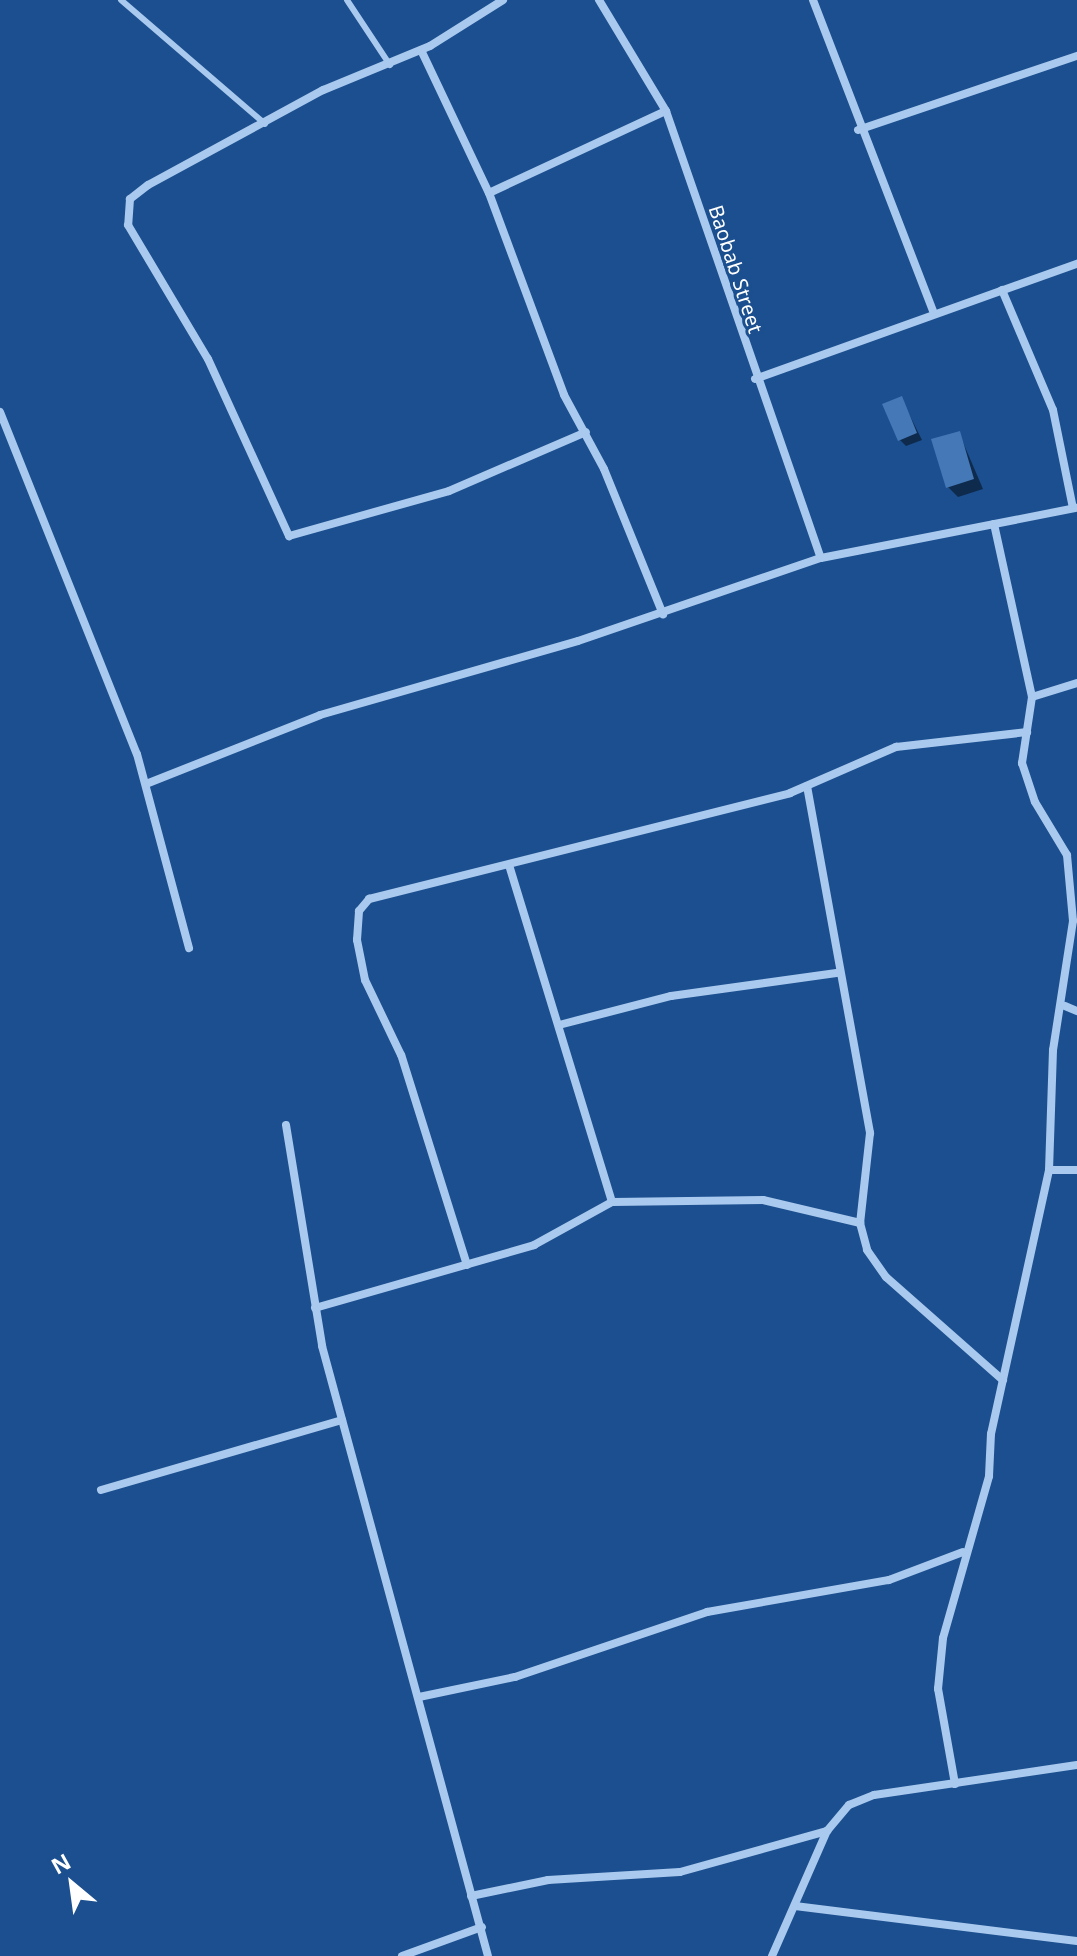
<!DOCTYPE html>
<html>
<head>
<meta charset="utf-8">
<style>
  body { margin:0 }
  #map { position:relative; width:1077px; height:1956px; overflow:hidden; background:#1b4f8f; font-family:"Noto Sans",sans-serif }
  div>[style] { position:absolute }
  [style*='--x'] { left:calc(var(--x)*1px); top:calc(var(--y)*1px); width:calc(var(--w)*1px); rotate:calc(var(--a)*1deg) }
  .shadow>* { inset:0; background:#0007 }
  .building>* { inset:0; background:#4478b7 }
  .service>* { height:6px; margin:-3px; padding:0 3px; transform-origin:3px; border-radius:3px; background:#a9c9ee }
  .minor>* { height:8px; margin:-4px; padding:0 4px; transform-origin:4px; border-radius:4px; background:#a9c9ee }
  span { translate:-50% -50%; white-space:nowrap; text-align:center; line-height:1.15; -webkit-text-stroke:6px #1b4f8f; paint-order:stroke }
  .street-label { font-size:20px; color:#fff }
  .north { position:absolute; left:32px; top:1844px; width:80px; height:80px; -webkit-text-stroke:6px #1b4f8f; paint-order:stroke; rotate:331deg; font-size:22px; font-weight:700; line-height:32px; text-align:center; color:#fff }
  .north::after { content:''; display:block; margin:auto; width:28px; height:36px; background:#fff; clip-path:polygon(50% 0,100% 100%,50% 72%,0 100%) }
</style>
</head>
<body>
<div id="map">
  <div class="shadow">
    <div style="clip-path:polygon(901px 398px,922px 440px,906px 446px,900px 440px)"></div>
    <div style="clip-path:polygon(959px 433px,983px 489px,958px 497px,947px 486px)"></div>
  </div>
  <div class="building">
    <div style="clip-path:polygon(902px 396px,917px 433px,898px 441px,882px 404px)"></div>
    <div style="clip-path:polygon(960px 431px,974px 479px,946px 488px,931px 439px)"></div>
  </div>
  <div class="service">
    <div style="--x:121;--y:0;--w:190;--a:40.7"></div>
    <div style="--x:347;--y:0;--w:78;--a:56.5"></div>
  </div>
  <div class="minor">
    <div style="--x:503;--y:0;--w:86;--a:147.8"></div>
    <div style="--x:430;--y:46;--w:116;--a:157.6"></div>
    <div style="--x:323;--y:90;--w:199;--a:151.5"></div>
    <div style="--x:148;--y:185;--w:23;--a:142"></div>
    <div style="--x:130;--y:199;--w:26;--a:94"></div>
    <div style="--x:128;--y:225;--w:156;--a:59.2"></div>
    <div style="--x:208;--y:359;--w:195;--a:65.4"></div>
    <div style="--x:289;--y:536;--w:166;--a:-15.7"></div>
    <div style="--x:449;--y:491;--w:149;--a:-23.3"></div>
    <div style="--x:599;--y:0;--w:130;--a:58.9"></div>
    <div style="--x:666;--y:111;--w:473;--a:70.9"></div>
    <div style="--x:813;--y:0;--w:333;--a:68.9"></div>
    <div style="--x:421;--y:50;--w:158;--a:64.6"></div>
    <div style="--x:489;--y:193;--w:215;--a:69.6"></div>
    <div style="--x:564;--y:395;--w:84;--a:61.6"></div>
    <div style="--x:604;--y:469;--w:157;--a:67.9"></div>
    <div style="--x:858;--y:130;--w:231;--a:-18.7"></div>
    <div style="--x:489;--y:193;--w:195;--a:-24.9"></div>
    <div style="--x:1002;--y:290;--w:130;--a:67"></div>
    <div style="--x:1053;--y:410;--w:100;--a:78.5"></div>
    <div style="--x:755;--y:379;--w:342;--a:-19.7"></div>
    <div style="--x:0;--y:412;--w:368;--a:68.2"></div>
    <div style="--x:137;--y:754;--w:201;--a:75"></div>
    <div style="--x:994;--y:524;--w:177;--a:77.6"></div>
    <div style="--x:1032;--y:697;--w:67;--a:98.6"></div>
    <div style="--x:1022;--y:763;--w:41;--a:71.6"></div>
    <div style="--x:1035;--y:802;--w:62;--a:58.9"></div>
    <div style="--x:1067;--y:855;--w:66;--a:84.8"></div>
    <div style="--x:1073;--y:921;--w:131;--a:98.8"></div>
    <div style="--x:1053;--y:1050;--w:120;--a:91.9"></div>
    <div style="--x:1049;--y:1170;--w:28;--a:0"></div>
    <div style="--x:1032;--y:697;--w:47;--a:-17.3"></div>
    <div style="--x:146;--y:784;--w:187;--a:-21.6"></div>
    <div style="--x:320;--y:715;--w:268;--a:-16"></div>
    <div style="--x:578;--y:641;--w:257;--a:-18.9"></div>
    <div style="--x:821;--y:558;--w:261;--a:-11.1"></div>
    <div style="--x:807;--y:786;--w:353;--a:79.7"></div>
    <div style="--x:870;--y:1133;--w:91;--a:96.3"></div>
    <div style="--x:860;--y:1223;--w:28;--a:75"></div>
    <div style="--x:867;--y:1250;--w:33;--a:55"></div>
    <div style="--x:886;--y:1277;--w:156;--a:41.4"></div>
    <div style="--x:509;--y:865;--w:352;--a:73"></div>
    <div style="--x:612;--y:1202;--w:151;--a:-0.8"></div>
    <div style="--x:763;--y:1200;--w:100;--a:13.3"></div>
    <div style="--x:1065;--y:1006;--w:13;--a:23"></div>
    <div style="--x:559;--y:1025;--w:116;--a:-14.5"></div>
    <div style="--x:671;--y:996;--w:167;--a:-7.9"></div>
    <div style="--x:286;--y:1125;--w:224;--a:80.7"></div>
    <div style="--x:322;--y:1346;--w:632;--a:74.78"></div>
    <div style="--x:467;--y:1265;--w:220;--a:-107.4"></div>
    <div style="--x:401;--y:1055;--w:83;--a:-115.6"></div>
    <div style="--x:365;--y:980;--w:41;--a:-101.3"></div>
    <div style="--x:357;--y:940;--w:29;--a:-86"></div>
    <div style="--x:359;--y:911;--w:16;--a:-50"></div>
    <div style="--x:369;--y:899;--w:434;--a:-14.1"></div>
    <div style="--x:790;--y:793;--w:116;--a:-23.5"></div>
    <div style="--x:896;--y:747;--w:132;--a:-6.5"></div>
    <div style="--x:315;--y:1308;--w:228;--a:-16"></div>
    <div style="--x:534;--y:1245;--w:89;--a:-28.9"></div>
    <div style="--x:101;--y:1490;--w:251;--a:-16.2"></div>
    <div style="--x:419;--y:1697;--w:98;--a:-11.8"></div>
    <div style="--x:515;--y:1677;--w:203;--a:-18.7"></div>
    <div style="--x:707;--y:1612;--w:185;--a:-10"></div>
    <div style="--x:889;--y:1580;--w:79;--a:-20.7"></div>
    <div style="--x:955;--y:1784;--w:97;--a:-100.1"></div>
    <div style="--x:938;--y:1689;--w:51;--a:-84.4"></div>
    <div style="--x:943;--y:1638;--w:168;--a:-74.1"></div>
    <div style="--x:989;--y:1476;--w:42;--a:-87.3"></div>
    <div style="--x:991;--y:1434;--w:270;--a:-77.6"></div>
    <div style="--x:471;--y:1896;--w:79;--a:-11.7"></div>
    <div style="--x:548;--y:1880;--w:132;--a:-3.5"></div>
    <div style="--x:680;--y:1872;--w:153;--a:-15.6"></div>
    <div style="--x:827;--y:1831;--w:34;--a:-50"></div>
    <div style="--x:849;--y:1805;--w:27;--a:-22"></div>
    <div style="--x:874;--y:1795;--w:205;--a:-8.4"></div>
    <div style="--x:795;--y:1906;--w:284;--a:7.1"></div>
    <div style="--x:402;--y:1956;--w:85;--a:-19.9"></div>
    <div style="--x:772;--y:1956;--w:137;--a:-66.3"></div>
  </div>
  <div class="street-label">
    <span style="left:736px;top:269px;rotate:72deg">Baobab Street</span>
  </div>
  <div class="north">N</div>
</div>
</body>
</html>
